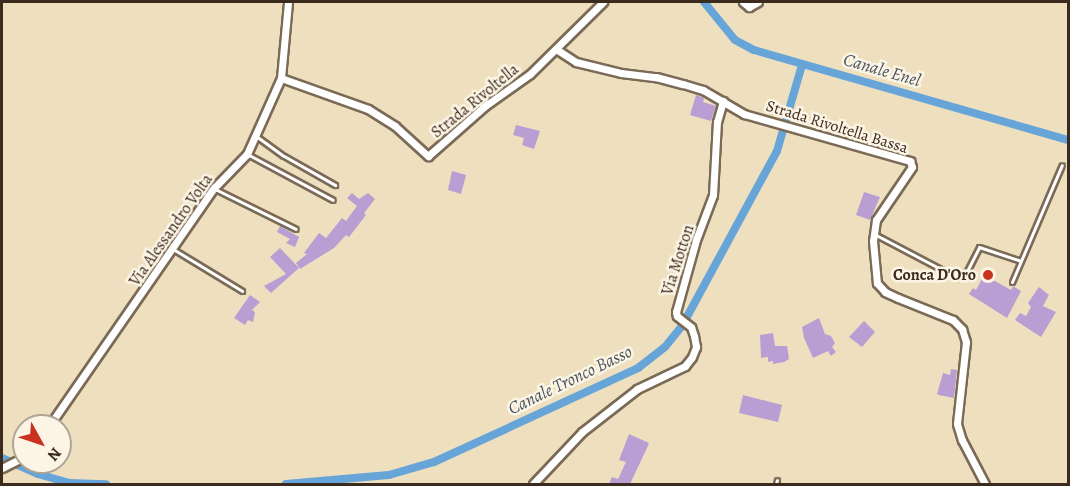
<!DOCTYPE html>
<html>
<head>
<meta charset="utf-8">
<style>
  body { margin:0 }
  #map { position:relative; width:1070px; height:486px; overflow:hidden; background:#eee0bf; font-family:Alegreya,serif }
  div>[style] { position:absolute }
  [style*='--x'] { left:calc(var(--x)*1px); top:calc(var(--y)*1px); width:calc(var(--w)*1px); rotate:calc(var(--a)*1deg) }
  .canal>* { height:8px; margin:-4px; padding:0 4px; transform-origin:4px; border-radius:4px; background:#67a4d8 }
  .building>* { inset:0; background:#b89ed3 }
  .roads { filter:drop-shadow(2px 0 #7a6a56) drop-shadow(-2px 0 #7a6a56) drop-shadow(0 2px #7a6a56) drop-shadow(0 -2px #7a6a56) }
  .service>* { height:3px; margin:-1.5px; padding:0 1.5px; transform-origin:1.5px; border-radius:1.5px; background:#fff }
  .minor>* { height:7px; margin:-3.5px; padding:0 3.5px; transform-origin:3.5px; border-radius:3.5px; background:#fff }
  .dots>* { width:16px; height:16px; translate:-50% -50%; box-sizing:border-box; border:3px solid #fcf5e5; border-radius:50% }
  span { translate:-50% -50%; white-space:nowrap; text-align:center; line-height:1.15; -webkit-text-stroke:5px #fcf5e5; paint-order:stroke }
  .street-label { font-size:16px; color:#3b2a1e }
  .poi-label { font-size:16px; color:#3b2a1e; font-weight:700 }
  .right { translate:-100% -50%; text-align:right }
  .water-label { font-size:18px; color:#4a555f; font-style:italic }
  .frame { position:absolute; inset:0; border:3px solid #3b2a1e; pointer-events:none }
  .north { position:absolute; left:12px; top:414px; width:60px; height:60px; box-sizing:border-box; background:#fcf5e5; border:2px solid #afa495; border-radius:50%; rotate:130deg; font-size:16px; font-weight:700; line-height:24px; text-align:center; color:#3b2a1e }
  .north::after { content:''; display:block; margin:auto; width:21px; height:27px; background:#c8321e; clip-path:polygon(50% 0,100% 100%,50% 72%,0 100%) }
</style>
</head>
<body>
<div id="map">
  <div class="canal">
    <div style="--x:704;--y:2;--w:49;--a:50.8"></div>
    <div style="--x:735;--y:40;--w:21;--a:28"></div>
    <div style="--x:754;--y:50;--w:327;--a:16"></div>
    <div style="--x:2;--y:458;--w:39;--a:24"></div>
    <div style="--x:38;--y:474;--w:32;--a:16"></div>
    <div style="--x:69;--y:483;--w:37;--a:2"></div>
    <div style="--x:286;--y:484;--w:103;--a:-5"></div>
    <div style="--x:389;--y:475;--w:47;--a:-16.1"></div>
    <div style="--x:434;--y:462;--w:225;--a:-24.7"></div>
    <div style="--x:638;--y:368;--w:34;--a:-38"></div>
    <div style="--x:665;--y:347;--w:27;--a:-51"></div>
    <div style="--x:682;--y:326;--w:199;--a:-61.5"></div>
    <div style="--x:777;--y:151;--w:90;--a:-73.8"></div>
  </div>
  <div class="building">
    <div style="clip-path:polygon(696px 95px,704px 98px,703px 102px,716px 106px,711px 121px,690px 115px)"></div>
    <div style="clip-path:polygon(516px 125px,540px 131px,534px 149px,522px 145px,524px 138px,513px 135px)"></div>
    <div style="clip-path:polygon(452px 171px,466px 175px,461px 194px,448px 190px)"></div>
    <div style="clip-path:polygon(864px 192px,880px 197px,870px 220px,856px 215px)"></div>
    <div style="clip-path:polygon(352px 193px,359px 199px,368px 193px,375px 199px,364px 213px,366px 215px,349px 237px,346px 235px,334px 248px,300px 269px,296px 263px,307px 254px,304px 253px,319px 233px,326px 238px,342px 218px,346px 221px,357px 206px,347px 198px)"></div>
    <div style="clip-path:polygon(280px 226px,299px 237px,295px 247px,286px 243px,290px 239px,277px 232px)"></div>
    <div style="clip-path:polygon(280px 248px,299px 268px,271px 293px,264px 286px,286px 274px,270px 257px)"></div>
    <div style="clip-path:polygon(984px 275px,1011px 290px,1013px 286px,1021px 291px,1007px 318px,969px 294px,973px 288px,976px 290px)"></div>
    <div style="clip-path:polygon(1039px 287px,1049px 295px,1043px 306px,1056px 312px,1041px 337px,1015px 320px,1020px 313px,1026px 316px,1031px 307px,1028px 303px)"></div>
    <div style="clip-path:polygon(250px 295px,260px 302px,252px 310px,255px 312px,253px 322px,248px 320px,245px 325px,234px 318px)"></div>
    <div style="clip-path:polygon(819px 318px,825px 334px,831px 336px,835px 343px,832px 347px,836px 352px,831px 356px,828px 351px,813px 358px,804px 338px,802px 327px)"></div>
    <div style="clip-path:polygon(864px 321px,875px 332px,862px 347px,849px 337px)"></div>
    <div style="clip-path:polygon(773px 333px,775px 346px,787px 346px,789px 359px,784px 362px,773px 364px,773px 361px,768px 362px,768px 357px,761px 358px,760px 335px)"></div>
    <div style="clip-path:polygon(951px 369px,957px 370px,954px 398px,939px 395px,937px 394px,943px 373px,950px 375px)"></div>
    <div style="clip-path:polygon(743px 395px,782px 405px,778px 422px,739px 413px)"></div>
    <div style="clip-path:polygon(629px 434px,649px 443px,647px 448px,630px 484px,609px 484px,612px 477px,618px 479px,626px 462px,619px 460px)"></div>
  </div>
  <div class="roads">
    <div class="service">
      <div style="--x:256;--y:136;--w:34;--a:36"></div>
      <div style="--x:284;--y:156;--w:59;--a:29.6"></div>
      <div style="--x:249;--y:155;--w:95;--a:28.2"></div>
      <div style="--x:215;--y:189;--w:90;--a:26.3"></div>
      <div style="--x:876;--y:235;--w:93;--a:27.7"></div>
      <div style="--x:958;--y:278;--w:8;--a:-23"></div>
      <div style="--x:965;--y:275;--w:31;--a:-63"></div>
      <div style="--x:979;--y:247;--w:44;--a:18.4"></div>
      <div style="--x:173;--y:249;--w:81;--a:31.3"></div>
      <div style="--x:1012;--y:282;--w:127;--a:-66.9"></div>
      <div style="--x:776;--y:484;--w:4;--a:-76"></div>
    </div>
    <div class="minor">
      <div style="--x:743;--y:2;--w:8;--a:40"></div>
      <div style="--x:749;--y:7;--w:10;--a:-29"></div>
      <div style="--x:556;--y:49;--w:24;--a:33"></div>
      <div style="--x:576;--y:62;--w:46;--a:13.7"></div>
      <div style="--x:621;--y:73;--w:35;--a:7"></div>
      <div style="--x:656;--y:77;--w:28;--a:15"></div>
      <div style="--x:683;--y:84;--w:21;--a:17"></div>
      <div style="--x:703;--y:90;--w:48;--a:30.3"></div>
      <div style="--x:744;--y:114;--w:173;--a:15.8"></div>
      <div style="--x:910;--y:161;--w:6;--a:72"></div>
      <div style="--x:912;--y:167;--w:64;--a:124.2"></div>
      <div style="--x:876;--y:220;--w:21;--a:98"></div>
      <div style="--x:873;--y:241;--w:42;--a:84.6"></div>
      <div style="--x:877;--y:283;--w:12;--a:48"></div>
      <div style="--x:885;--y:292;--w:14;--a:25"></div>
      <div style="--x:898;--y:298;--w:59;--a:21.8"></div>
      <div style="--x:953;--y:320;--w:13;--a:45"></div>
      <div style="--x:962;--y:329;--w:14;--a:73"></div>
      <div style="--x:966;--y:342;--w:82;--a:96.3"></div>
      <div style="--x:957;--y:424;--w:17;--a:73"></div>
      <div style="--x:962;--y:440;--w:50;--a:62.4"></div>
      <div style="--x:281;--y:78;--w:92;--a:19.6"></div>
      <div style="--x:368;--y:109;--w:32;--a:32"></div>
      <div style="--x:395;--y:126;--w:45;--a:42.3"></div>
      <div style="--x:428;--y:156;--w:76;--a:-41.3"></div>
      <div style="--x:485;--y:106;--w:55;--a:-35.4"></div>
      <div style="--x:530;--y:74;--w:103;--a:-44.6"></div>
      <div style="--x:49;--y:426;--w:290;--a:-55.3"></div>
      <div style="--x:214;--y:188;--w:47;--a:-45.9"></div>
      <div style="--x:247;--y:154;--w:83;--a:-65.9"></div>
      <div style="--x:281;--y:78;--w:76;--a:-84.7"></div>
      <div style="--x:2;--y:468;--w:25;--a:-27"></div>
      <div style="--x:533;--y:484;--w:71;--a:-46.7"></div>
      <div style="--x:582;--y:432;--w:70;--a:-38"></div>
      <div style="--x:637;--y:389;--w:53;--a:-25.6"></div>
      <div style="--x:685;--y:366;--w:11;--a:-52"></div>
      <div style="--x:692;--y:357;--w:11;--a:-68"></div>
      <div style="--x:696;--y:347;--w:11;--a:-100"></div>
      <div style="--x:694;--y:336;--w:9;--a:-108"></div>
      <div style="--x:691;--y:327;--w:18;--a:-142"></div>
      <div style="--x:677;--y:316;--w:4;--a:-104"></div>
      <div style="--x:676;--y:312;--w:75;--a:-74.5"></div>
      <div style="--x:696;--y:240;--w:48;--a:-69.3"></div>
      <div style="--x:713;--y:195;--w:73;--a:-86.9"></div>
      <div style="--x:717;--y:122;--w:22;--a:-74"></div>
    </div>
  </div>
  <div class="dots">
    <div style="left:988px;top:275px;background:#c8321e"></div>
  </div>
  <div class="street-label">
    <span style="left:475px;top:101px;rotate:-39deg">Strada Rivoltella</span>
    <span style="left:837px;top:127px;rotate:17deg">Strada Rivoltella Bassa</span>
    <span style="left:171px;top:230px;rotate:-55deg">Via Alessandro Volta</span>
    <span style="left:678px;top:260px;rotate:-72deg">Via Motton</span>
  </div>
  <div class="poi-label">
    <span class="right" style="left:976px;top:275px">Conca D'Oro</span>
  </div>
  <div class="water-label">
    <span style="left:882px;top:70px;rotate:16deg">Canale Enel</span>
    <span style="left:570px;top:380px;rotate:-26deg">Canale Tronco Basso</span>
  </div>
  <div class="frame"></div>
  <div class="north">N</div>
</div>
</body>
</html>
